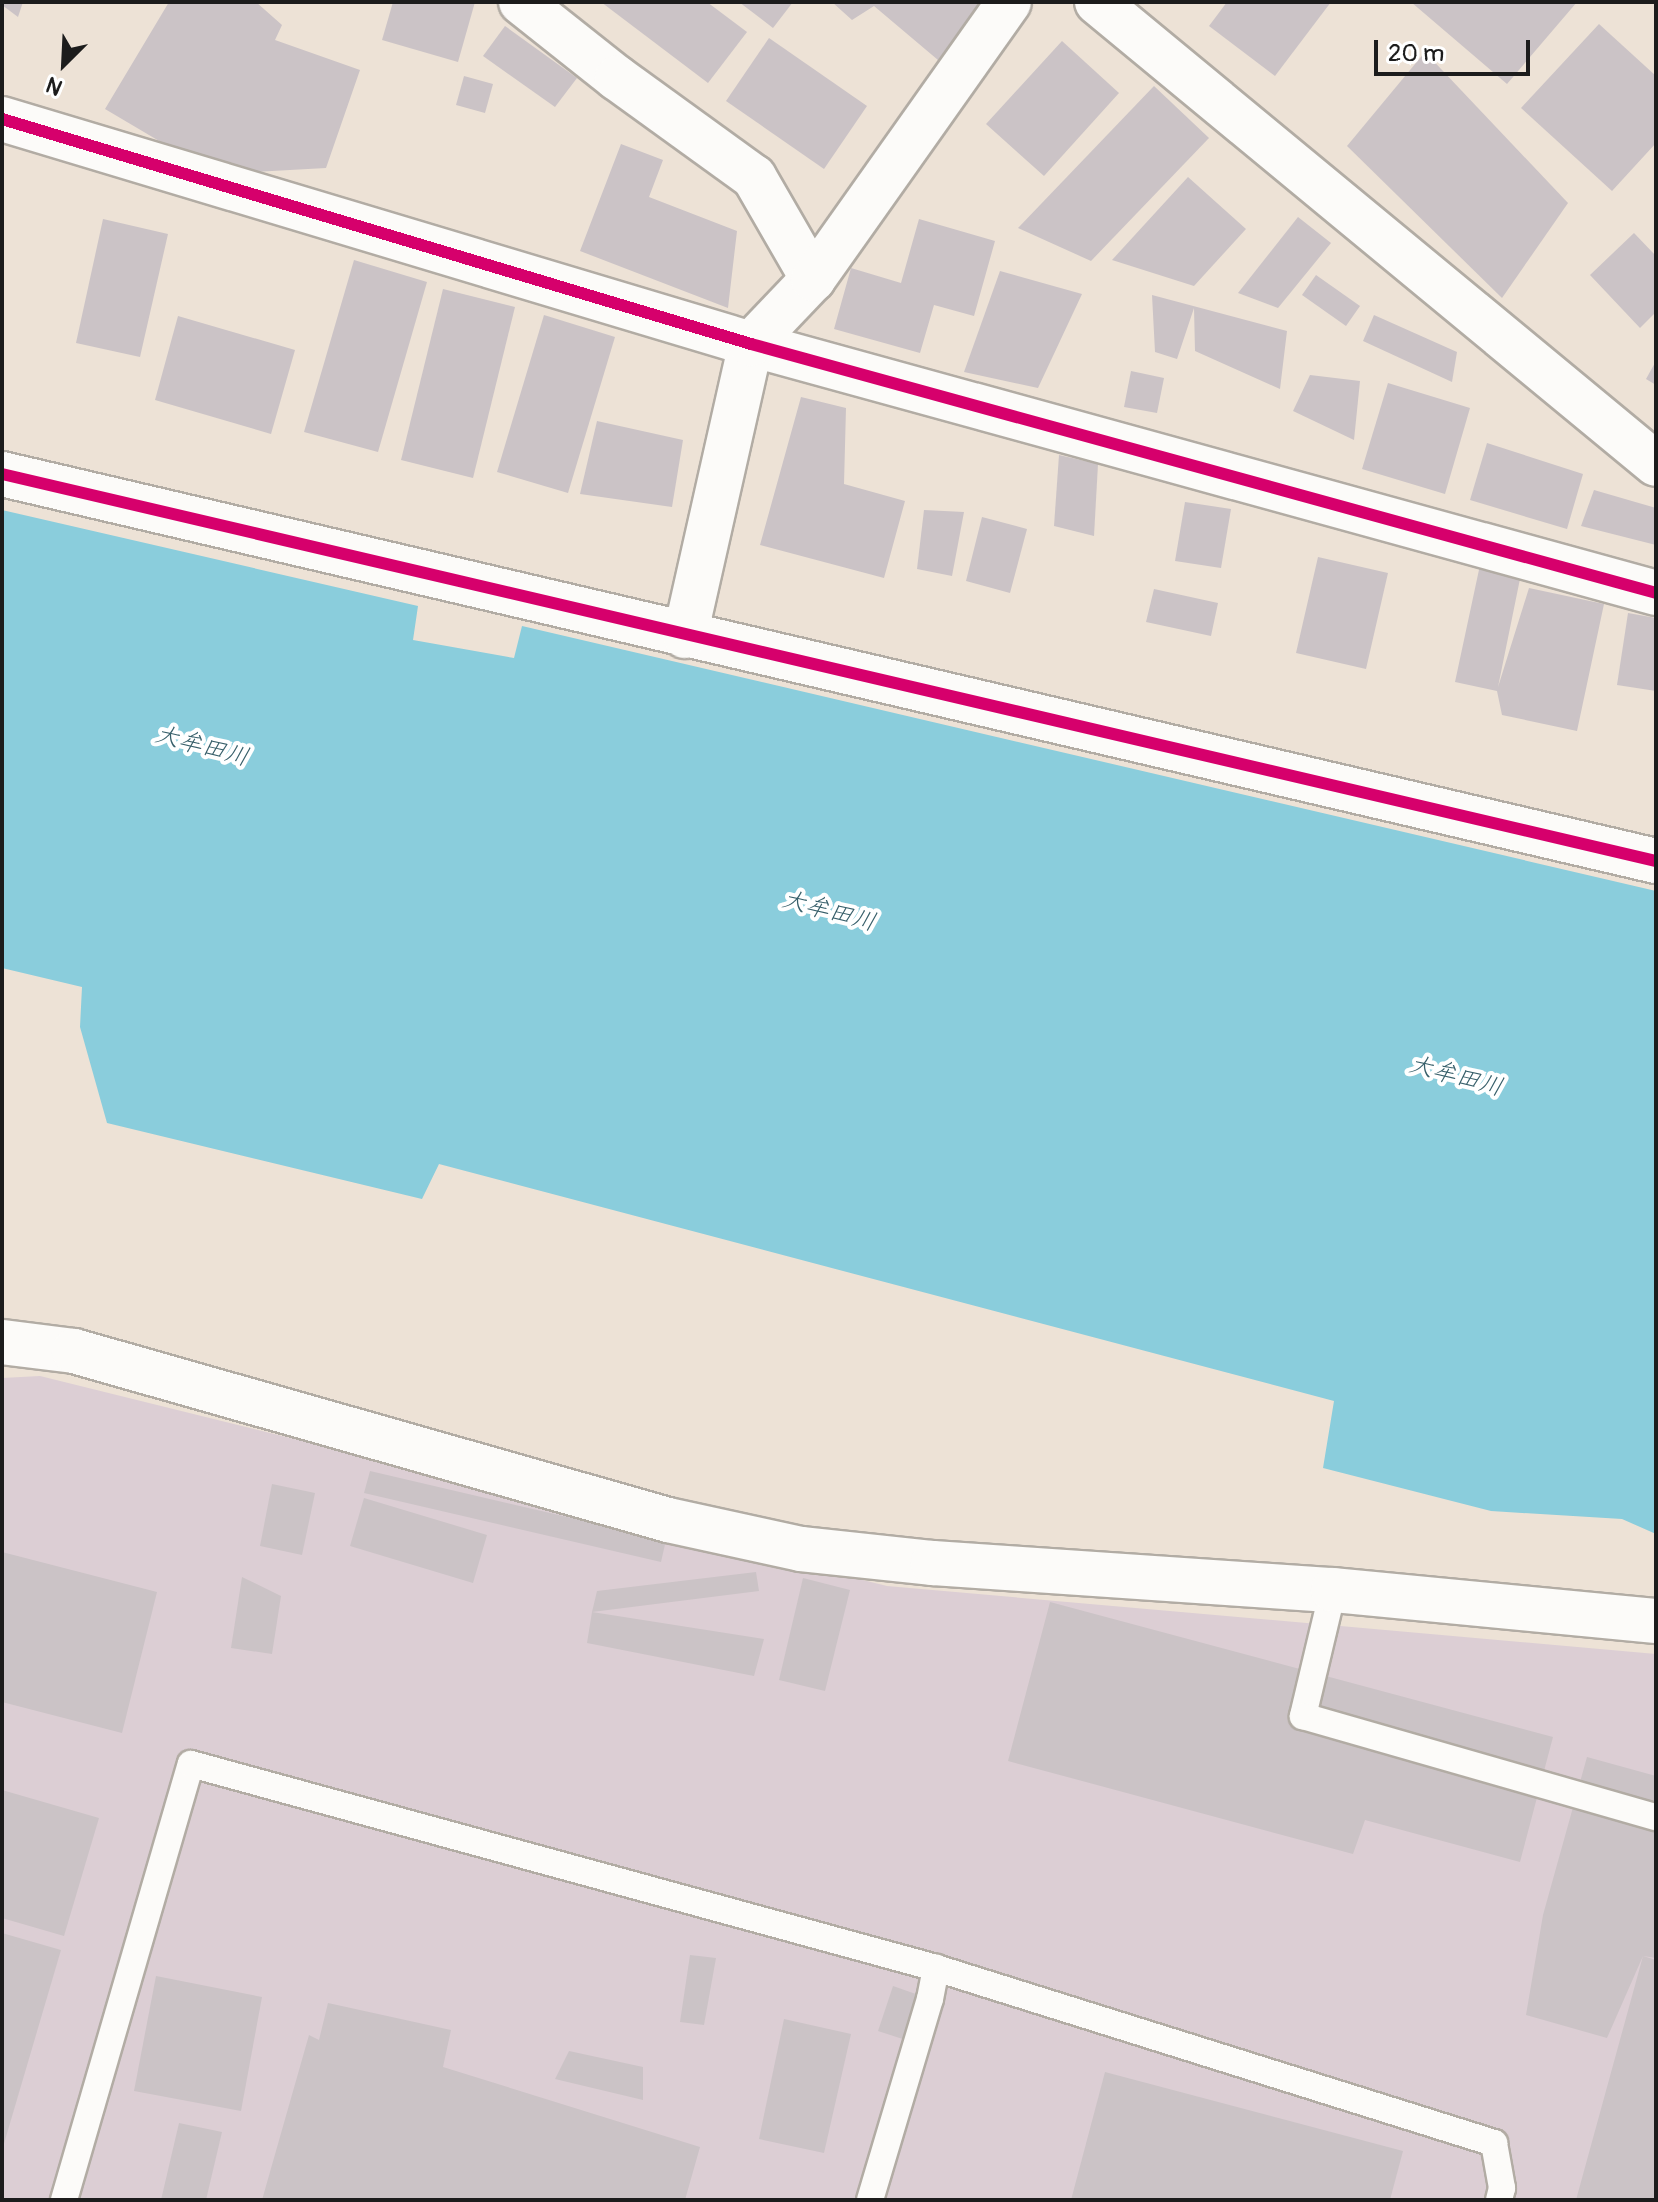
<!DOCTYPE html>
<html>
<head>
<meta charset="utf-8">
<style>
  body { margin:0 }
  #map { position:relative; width:1658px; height:2202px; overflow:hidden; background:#ede2d6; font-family:Pangolin,"Klee One",sans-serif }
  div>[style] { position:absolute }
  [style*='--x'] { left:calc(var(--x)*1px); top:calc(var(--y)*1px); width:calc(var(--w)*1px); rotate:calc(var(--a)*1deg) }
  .industrial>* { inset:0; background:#dcced4 }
  .water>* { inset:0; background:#8acddc }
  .building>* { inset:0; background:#cbc3c6 }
  .roads { filter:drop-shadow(2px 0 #b2aca4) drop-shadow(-2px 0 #b2aca4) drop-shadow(0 2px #b2aca4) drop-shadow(0 -2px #b2aca4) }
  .service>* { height:26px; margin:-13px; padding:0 13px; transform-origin:13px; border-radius:13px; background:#fcfbf9 }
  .minor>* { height:44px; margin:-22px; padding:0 22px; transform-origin:22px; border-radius:22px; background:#fcfbf9 }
  .tertiary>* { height:44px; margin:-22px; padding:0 22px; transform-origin:22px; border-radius:22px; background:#fcfbf9 }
  .cycleway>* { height:12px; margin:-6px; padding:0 6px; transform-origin:6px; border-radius:6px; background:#d6006c }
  span { translate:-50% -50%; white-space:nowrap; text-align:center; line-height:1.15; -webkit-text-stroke:8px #fff; paint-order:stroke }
  .water-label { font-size:24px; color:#375f6a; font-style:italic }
  .frame { position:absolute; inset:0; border:4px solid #1c1c1c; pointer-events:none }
  .north { position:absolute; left:24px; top:24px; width:80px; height:80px; -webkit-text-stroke:6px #fff; paint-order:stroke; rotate:204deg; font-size:22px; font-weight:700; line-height:32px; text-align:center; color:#1c1c1c }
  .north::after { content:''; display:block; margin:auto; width:28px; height:36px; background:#1c1c1c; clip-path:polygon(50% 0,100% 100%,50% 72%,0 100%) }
  .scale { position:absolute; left:1374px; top:40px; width:156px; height:36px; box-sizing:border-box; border:4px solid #1c1c1c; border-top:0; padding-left:10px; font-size:24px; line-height:28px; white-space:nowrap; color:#1c1c1c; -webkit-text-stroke:6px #fff; paint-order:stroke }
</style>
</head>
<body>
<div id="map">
  <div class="industrial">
    <div style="clip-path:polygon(40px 1376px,887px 1586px,1656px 1654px,1656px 2200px,2px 2200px,2px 1378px)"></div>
  </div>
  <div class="water">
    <div style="clip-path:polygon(2px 510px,418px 606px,413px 640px,514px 658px,522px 626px,1656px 891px,1656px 1534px,1622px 1519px,1491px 1511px,1323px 1468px,1334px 1401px,439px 1164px,422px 1199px,107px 1123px,80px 1027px,82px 987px,2px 968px)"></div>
  </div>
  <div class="building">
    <div style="clip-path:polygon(2px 2px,23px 2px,18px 17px,2px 5px)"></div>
    <div style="clip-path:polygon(169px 2px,256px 2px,282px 25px,275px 40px,360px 70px,326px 168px,215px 174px,105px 109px)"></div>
    <div style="clip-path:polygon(393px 2px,475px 2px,458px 62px,382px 40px)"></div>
    <div style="clip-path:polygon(601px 2px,707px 2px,747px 32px,708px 83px)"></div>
    <div style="clip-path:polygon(739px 2px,793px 2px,773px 28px)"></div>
    <div style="clip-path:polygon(832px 2px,987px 2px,938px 60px,874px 6px,852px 20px)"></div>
    <div style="clip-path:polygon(1227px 2px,1331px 2px,1275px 76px,1209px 26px)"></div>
    <div style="clip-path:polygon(1411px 2px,1577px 2px,1507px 84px)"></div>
    <div style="clip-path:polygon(1599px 24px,1656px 76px,1656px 143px,1612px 191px,1521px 108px)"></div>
    <div style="clip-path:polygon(505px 26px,577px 78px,555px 107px,483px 56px)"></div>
    <div style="clip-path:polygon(769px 38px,867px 106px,824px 169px,726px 101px)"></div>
    <div style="clip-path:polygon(1062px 41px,1119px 93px,1044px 176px,986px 124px)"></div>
    <div style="clip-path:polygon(1425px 52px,1568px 203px,1502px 298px,1347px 146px)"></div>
    <div style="clip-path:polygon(464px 76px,493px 84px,485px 113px,456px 105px)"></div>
    <div style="clip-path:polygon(1154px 86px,1209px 138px,1091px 261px,1018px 228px)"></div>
    <div style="clip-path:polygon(621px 144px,663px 160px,649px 197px,737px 231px,728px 308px,580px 251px)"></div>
    <div style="clip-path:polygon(1188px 177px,1246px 229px,1194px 286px,1112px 260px)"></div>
    <div style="clip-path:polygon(1298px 217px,1331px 243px,1278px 308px,1238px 293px)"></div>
    <div style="clip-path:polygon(103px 219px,168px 234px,140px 357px,76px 343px)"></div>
    <div style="clip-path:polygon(919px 219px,995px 241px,974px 316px,934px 305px,920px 353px,834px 329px,851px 268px,901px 283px)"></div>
    <div style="clip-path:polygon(1634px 233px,1656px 256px,1656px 312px,1640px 328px,1590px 275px)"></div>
    <div style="clip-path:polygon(354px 260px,427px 282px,378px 452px,304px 432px)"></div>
    <div style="clip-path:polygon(1000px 271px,1082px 294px,1038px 388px,964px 372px)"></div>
    <div style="clip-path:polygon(1316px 275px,1360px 306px,1346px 326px,1302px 295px)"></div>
    <div style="clip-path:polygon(443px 289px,515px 307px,473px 478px,401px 460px)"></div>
    <div style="clip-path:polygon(1152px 295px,1287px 331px,1280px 389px,1195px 351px,1194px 308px,1177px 359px,1155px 352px)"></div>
    <div style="clip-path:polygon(544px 315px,615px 337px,568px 493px,497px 472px)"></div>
    <div style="clip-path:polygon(1374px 315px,1457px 352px,1452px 382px,1363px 341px)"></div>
    <div style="clip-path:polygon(178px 316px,295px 350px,271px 434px,155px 400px)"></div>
    <div style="clip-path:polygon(1656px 361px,1656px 385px,1646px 379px)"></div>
    <div style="clip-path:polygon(1131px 371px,1164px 378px,1157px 413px,1124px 407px)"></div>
    <div style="clip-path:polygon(1310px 375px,1360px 381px,1354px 440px,1293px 411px)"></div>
    <div style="clip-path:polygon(1388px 383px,1470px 408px,1445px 494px,1362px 469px)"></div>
    <div style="clip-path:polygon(801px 397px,846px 408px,844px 484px,905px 501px,884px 578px,760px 545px)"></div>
    <div style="clip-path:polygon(597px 421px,683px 440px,672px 507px,580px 494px)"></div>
    <div style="clip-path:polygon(1487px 443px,1583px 474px,1567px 529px,1470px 500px)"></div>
    <div style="clip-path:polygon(1059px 455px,1098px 464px,1094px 536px,1054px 526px)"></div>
    <div style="clip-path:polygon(1594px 490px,1656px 508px,1656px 545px,1581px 526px)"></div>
    <div style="clip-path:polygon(1185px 502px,1231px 509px,1221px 568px,1175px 561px)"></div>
    <div style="clip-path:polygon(924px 510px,964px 512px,952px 576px,917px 569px)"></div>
    <div style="clip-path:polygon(982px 517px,1027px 529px,1010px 593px,966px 581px)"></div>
    <div style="clip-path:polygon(1318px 557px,1388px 573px,1366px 669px,1296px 653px)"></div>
    <div style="clip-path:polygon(1480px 565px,1521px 574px,1498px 687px,1529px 588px,1604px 604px,1577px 731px,1502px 715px,1497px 691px,1455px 682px)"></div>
    <div style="clip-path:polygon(1154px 589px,1218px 603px,1211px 636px,1146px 622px)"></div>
    <div style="clip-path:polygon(1628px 613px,1656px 618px,1656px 691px,1617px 685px)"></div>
    <div style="clip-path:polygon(370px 1471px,666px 1540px,661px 1562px,364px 1493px)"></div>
    <div style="clip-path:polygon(272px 1484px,315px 1493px,302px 1555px,260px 1546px)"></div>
    <div style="clip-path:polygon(364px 1498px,487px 1535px,473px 1583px,350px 1546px)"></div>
    <div style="clip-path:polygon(2px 1552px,157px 1592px,122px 1733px,2px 1702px)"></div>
    <div style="clip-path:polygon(756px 1572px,759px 1591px,592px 1612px,764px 1639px,754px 1676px,587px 1643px,592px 1612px,597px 1591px)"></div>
    <div style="clip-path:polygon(242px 1577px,281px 1596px,272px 1654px,231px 1648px)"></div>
    <div style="clip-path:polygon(803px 1578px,850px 1590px,825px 1691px,779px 1680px)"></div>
    <div style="clip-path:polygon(1050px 1602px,1553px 1737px,1520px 1862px,1365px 1820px,1353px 1854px,1008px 1761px)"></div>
    <div style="clip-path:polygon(1587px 1757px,1656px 1776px,1656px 1958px,1643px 1956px,1656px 1960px,1656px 2200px,1576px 2200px,1643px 1956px,1607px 2038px,1526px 2015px,1543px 1915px)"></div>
    <div style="clip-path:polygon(2px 1790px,99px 1818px,64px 1936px,2px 1918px)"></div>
    <div style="clip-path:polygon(2px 1933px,61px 1950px,3px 2147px,2px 2147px)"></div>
    <div style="clip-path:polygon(690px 1955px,716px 1958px,704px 2025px,680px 2022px)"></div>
    <div style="clip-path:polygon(156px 1976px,262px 1997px,241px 2111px,134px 2091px)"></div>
    <div style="clip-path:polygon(893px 1986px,930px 1999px,915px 2043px,878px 2031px)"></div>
    <div style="clip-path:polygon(328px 2003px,451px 2030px,443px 2067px,700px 2147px,685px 2200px,262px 2200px,309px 2035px,319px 2040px)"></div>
    <div style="clip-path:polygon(784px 2019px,851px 2034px,824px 2153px,759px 2139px)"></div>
    <div style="clip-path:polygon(569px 2051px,643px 2067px,643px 2100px,555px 2079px)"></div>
    <div style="clip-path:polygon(1105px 2072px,1403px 2151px,1390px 2200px,1071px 2200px)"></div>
    <div style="clip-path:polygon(179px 2123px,222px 2132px,206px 2200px,161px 2200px)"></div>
  </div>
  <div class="roads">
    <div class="service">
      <div style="--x:1333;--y:1590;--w:130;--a:103.4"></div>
      <div style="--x:1303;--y:1716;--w:367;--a:16"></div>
      <div style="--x:64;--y:2200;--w:454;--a:-73.8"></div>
      <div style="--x:191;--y:1764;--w:772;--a:15.31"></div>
      <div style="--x:936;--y:1968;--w:585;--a:17.41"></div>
      <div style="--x:1494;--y:2143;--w:46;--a:79.9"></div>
      <div style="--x:1502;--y:2188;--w:12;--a:104"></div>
      <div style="--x:870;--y:2200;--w:210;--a:-73.4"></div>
      <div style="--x:930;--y:1999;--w:32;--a:-79"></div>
    </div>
    <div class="minor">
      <div style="--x:521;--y:2;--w:122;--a:38.4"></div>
      <div style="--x:617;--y:78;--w:169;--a:35.9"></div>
      <div style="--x:754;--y:177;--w:118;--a:60"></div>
      <div style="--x:1097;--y:2;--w:725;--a:39.57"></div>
      <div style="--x:2;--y:119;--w:782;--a:16.72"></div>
      <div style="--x:751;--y:344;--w:939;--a:15.38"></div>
      <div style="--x:2;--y:474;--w:1699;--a:13.17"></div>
      <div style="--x:685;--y:636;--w:299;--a:-77.3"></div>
      <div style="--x:751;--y:344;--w:90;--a:-46.4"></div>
      <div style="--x:813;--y:279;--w:339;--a:-54.7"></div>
    </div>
    <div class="tertiary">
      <div style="--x:2;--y:1342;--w:73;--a:7.1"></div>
      <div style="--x:74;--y:1351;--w:618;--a:15.88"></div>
      <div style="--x:668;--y:1520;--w:136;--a:12.3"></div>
      <div style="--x:801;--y:1549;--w:133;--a:6.1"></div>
      <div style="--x:933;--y:1563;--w:401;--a:3.9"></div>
      <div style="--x:1333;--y:1590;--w:324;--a:5.5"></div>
    </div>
  </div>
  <div class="cycleway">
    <div style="--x:2;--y:119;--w:782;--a:16.72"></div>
    <div style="--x:751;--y:344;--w:939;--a:15.38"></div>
    <div style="--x:2;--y:474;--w:1699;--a:13.17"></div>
  </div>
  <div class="water-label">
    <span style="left:202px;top:746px;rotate:15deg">大牟田川</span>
    <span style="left:829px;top:911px;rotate:15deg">大牟田川</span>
    <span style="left:1456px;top:1076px;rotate:15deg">大牟田川</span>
  </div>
  <div class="frame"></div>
  <div class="north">N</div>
  <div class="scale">20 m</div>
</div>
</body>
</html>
